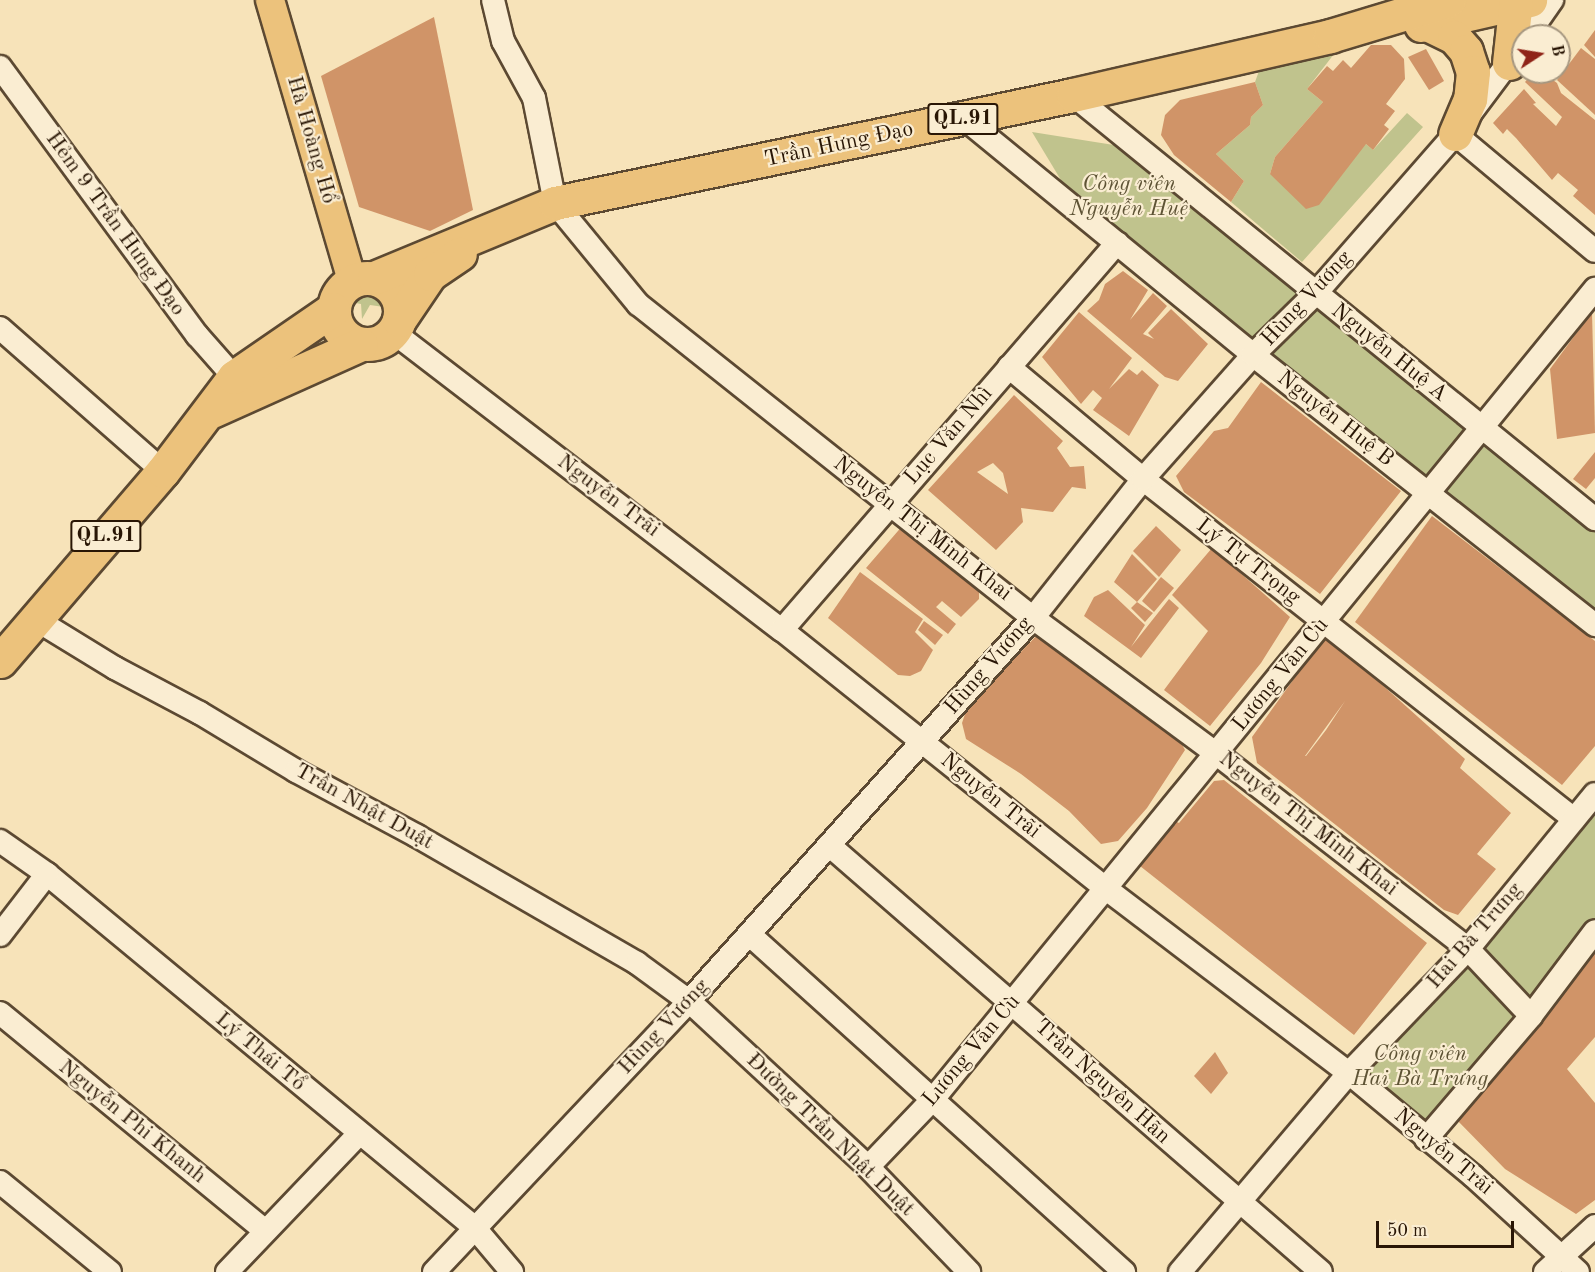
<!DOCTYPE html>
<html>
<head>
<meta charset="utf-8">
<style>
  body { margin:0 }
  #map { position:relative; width:1595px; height:1272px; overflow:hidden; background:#f7e3b9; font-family:"Old Standard TT",serif }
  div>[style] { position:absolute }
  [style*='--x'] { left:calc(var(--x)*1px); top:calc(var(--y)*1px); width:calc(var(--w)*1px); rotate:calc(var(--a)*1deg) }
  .green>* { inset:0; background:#c0c38d }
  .building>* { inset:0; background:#d09468 }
  .roads { filter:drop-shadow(2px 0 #5c4932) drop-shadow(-2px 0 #5c4932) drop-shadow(0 2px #5c4932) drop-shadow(0 -2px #5c4932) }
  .minor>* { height:22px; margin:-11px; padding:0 11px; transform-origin:11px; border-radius:11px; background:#faedd2 }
  .major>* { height:28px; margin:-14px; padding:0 14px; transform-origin:14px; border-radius:14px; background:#ecc27c }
  .highway>* { height:33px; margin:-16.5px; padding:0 16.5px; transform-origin:16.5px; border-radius:16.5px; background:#ecc27c }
  .highway>.ring { margin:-16.5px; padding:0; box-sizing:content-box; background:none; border:33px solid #ecc27c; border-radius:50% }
  span { translate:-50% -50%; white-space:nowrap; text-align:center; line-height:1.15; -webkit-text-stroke:4.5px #faedd2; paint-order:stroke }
  .shield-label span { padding:2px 4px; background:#faedd2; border:2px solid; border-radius:4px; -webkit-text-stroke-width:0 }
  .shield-label { font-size:21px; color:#291605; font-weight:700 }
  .street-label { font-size:22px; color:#291605 }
  .park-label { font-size:22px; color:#5e5335; font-style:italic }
  .north { position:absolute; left:1511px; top:24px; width:60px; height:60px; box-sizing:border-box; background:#faedd2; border:2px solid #a69780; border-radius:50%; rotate:78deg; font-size:16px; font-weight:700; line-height:24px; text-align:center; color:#291605 }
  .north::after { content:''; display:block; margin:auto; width:21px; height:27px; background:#8f2418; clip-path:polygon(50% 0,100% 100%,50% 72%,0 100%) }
  .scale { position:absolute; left:1376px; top:1221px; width:138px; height:27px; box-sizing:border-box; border:3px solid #291605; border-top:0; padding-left:8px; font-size:18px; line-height:21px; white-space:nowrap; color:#291605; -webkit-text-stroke:4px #faedd2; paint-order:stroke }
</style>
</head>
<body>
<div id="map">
  <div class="green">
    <div style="clip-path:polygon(1334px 54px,1307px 89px,1323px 102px,1275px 157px,1270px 174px,1366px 144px,1373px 150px,1407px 113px,1423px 127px,1302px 262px,1231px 202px,1244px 181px,1216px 154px,1250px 125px,1251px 117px,1263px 105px,1255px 82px,1259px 71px)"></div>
    <div style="clip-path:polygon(1032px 132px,1139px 149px,1595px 518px,1595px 621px,1082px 215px)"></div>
    <div style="clip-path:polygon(357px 280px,380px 283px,373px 296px,384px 307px,370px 305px,362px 319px,361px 304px,345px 301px,359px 295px)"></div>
    <div style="clip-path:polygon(1595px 794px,1595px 924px,1426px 1139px,1349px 1073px)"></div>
  </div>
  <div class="building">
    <div style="clip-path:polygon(434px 17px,473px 210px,430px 231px,359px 207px,321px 76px)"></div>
    <div style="clip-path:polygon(1595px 30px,1595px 57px,1584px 45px)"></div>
    <div style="clip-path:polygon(1371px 45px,1391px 45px,1404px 59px,1405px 79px,1386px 104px,1395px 111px,1384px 125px,1389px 129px,1373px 150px,1366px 144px,1319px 205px,1306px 209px,1270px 174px,1275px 157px,1323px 102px,1307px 89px,1327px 66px,1333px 71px,1343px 60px,1351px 68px)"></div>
    <div style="clip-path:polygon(1581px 48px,1595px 59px,1595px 115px,1557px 80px)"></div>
    <div style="clip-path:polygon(1426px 49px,1444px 81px,1429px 90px,1408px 57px)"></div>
    <div style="clip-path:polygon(1534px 72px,1542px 72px,1557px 83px,1561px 93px,1595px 120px,1595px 215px,1573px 196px,1578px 190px,1558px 173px,1552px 180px,1516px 138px,1507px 129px,1503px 134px,1493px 123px,1524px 89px,1536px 103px,1533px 104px,1556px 126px,1562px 117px,1525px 82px)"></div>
    <div style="clip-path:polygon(1255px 82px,1263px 105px,1251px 117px,1250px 125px,1216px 154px,1244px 181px,1231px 202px,1174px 155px,1161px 135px,1165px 115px,1180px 100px)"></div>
    <div style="clip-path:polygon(1123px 271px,1148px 290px,1130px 320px,1153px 293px,1167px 306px,1143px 334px,1154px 339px,1148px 333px,1171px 309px,1208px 344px,1178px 381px,1165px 377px,1087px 311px,1099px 300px,1105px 284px)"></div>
    <div style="clip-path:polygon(1079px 312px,1132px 358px,1109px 389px,1129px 369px,1137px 375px,1142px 370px,1159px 385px,1129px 436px,1093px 410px,1102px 398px,1093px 390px,1081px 404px,1042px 357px)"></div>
    <div style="clip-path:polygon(1592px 312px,1595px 433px,1557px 439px,1550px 369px)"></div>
    <div style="clip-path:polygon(1261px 382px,1401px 491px,1320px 594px,1184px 492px,1176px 476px,1214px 431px,1228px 428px)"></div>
    <div style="clip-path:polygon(evenodd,1014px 395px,1063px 441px,1057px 448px,1070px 467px,1084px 466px,1086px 489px,1072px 487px,1053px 512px,1021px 508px,1023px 522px,996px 550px,928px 490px,1014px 395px,993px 463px,1003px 473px,1008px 494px,977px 472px,993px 463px)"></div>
    <div style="clip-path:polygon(1595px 452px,1595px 478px,1586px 489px,1573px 479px)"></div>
    <div style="clip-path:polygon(1432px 516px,1595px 641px,1595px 746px,1562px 785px,1355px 622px)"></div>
    <div style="clip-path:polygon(904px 524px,979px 589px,979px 599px,961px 617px,942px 601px,936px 607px,956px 624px,948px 634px,866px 568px)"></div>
    <div style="clip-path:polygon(1156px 526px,1181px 550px,1159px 577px,1133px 551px)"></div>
    <div style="clip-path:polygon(1212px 548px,1290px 617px,1261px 663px,1210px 726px,1164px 690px,1208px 631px,1172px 595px)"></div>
    <div style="clip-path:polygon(1132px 554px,1157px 579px,1137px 602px,1153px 613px,1145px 622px,1131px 608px,1137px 602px,1114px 582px)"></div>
    <div style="clip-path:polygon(860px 572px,923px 619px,915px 632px,933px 650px,921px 671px,910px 676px,898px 675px,828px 618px)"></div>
    <div style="clip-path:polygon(1161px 577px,1174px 588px,1154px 612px,1142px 601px)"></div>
    <div style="clip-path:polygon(1108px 590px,1145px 625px,1131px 647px,1169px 599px,1179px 608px,1141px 658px,1084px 616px,1094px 597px)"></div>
    <div style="clip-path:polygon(924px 621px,943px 635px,935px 645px,918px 630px)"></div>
    <div style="clip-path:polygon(1039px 633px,1146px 713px,1180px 741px,1185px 750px,1147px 808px,1118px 841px,1101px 844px,1069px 811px,1021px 774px,966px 739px,962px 723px,967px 708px)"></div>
    <div style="clip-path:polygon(evenodd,1322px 640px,1332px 640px,1465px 759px,1460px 768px,1511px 813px,1477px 854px,1496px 869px,1458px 915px,1444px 910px,1257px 763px,1252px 737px,1322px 640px,1345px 701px,1326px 730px,1306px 756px,1305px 756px,1345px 701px)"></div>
    <div style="clip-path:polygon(1224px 780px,1427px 943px,1354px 1035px,1140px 866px,1150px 846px,1173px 820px,1179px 823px,1214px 781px)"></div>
    <div style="clip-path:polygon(1595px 935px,1595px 1037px,1567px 1069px,1595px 1103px,1595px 1200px,1576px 1214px,1505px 1169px,1455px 1118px)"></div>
    <div style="clip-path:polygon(1215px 1052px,1228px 1073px,1211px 1094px,1194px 1076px)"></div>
  </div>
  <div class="roads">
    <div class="minor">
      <div style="--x:493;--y:0;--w:42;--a:76.3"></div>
      <div style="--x:503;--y:41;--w:65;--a:61.5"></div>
      <div style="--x:534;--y:98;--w:107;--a:78.7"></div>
      <div style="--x:555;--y:203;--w:131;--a:50.6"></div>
      <div style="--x:638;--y:304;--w:505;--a:38.48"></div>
      <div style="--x:1033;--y:618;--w:229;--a:36.5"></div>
      <div style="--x:1217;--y:754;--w:318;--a:37.8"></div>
      <div style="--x:1468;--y:949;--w:92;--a:46.8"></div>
      <div style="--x:1527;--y:36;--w:44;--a:-55.2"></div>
      <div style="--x:0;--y:67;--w:333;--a:53.7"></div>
      <div style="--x:197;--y:335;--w:56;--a:48.6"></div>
      <div style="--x:1073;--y:95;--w:673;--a:39.09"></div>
      <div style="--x:965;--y:119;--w:372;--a:39.3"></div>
      <div style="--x:1253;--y:355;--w:436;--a:38.3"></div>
      <div style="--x:1455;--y:134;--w:182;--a:39.9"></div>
      <div style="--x:0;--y:328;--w:217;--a:41.3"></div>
      <div style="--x:393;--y:332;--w:490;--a:37.5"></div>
      <div style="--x:782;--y:630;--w:413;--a:38.6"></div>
      <div style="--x:1105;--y:888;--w:306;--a:37.2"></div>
      <div style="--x:1349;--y:1073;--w:161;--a:39.7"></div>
      <div style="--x:1473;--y:1176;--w:142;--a:42.4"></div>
      <div style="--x:1009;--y:367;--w:175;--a:39.9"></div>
      <div style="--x:1143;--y:479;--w:549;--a:38.27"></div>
      <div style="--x:35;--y:619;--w:94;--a:31.5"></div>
      <div style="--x:115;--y:668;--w:96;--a:27.9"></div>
      <div style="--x:200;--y:713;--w:112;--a:31.1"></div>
      <div style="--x:296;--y:771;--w:137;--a:28.2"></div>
      <div style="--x:417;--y:836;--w:254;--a:30"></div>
      <div style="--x:637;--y:963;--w:64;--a:36.2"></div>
      <div style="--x:689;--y:1001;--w:244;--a:42.8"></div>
      <div style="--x:868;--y:1167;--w:146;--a:46.1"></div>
      <div style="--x:782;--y:630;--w:512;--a:-49.12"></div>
      <div style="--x:0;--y:841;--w:57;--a:35.1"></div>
      <div style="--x:47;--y:874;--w:554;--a:39.58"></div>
      <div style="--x:474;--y:1227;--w:59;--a:49.8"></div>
      <div style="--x:829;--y:845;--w:651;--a:40.95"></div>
      <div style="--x:749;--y:934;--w:505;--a:42.03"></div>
      <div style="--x:0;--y:935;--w:77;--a:-52.4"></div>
      <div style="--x:0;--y:1013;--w:343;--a:39.4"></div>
      <div style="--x:1426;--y:1139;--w:162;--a:-49.5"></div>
      <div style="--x:1531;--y:1016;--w:106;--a:-53"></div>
      <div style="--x:868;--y:1167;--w:95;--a:-46.3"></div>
      <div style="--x:934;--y:1098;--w:1045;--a:-50.75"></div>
      <div style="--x:0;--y:1182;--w:142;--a:39.3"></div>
      <div style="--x:227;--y:1272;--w:191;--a:-46.3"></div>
      <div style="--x:434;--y:1272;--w:372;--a:-46.7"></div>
      <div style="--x:689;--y:1001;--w:515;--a:-48.07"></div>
      <div style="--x:1033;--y:618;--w:177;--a:-51.6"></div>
      <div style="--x:1143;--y:479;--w:166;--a:-48.4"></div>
      <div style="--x:1253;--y:355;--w:88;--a:-44.5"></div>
      <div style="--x:1316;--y:293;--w:211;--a:-48.8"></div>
      <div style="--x:1455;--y:134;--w:104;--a:-53.2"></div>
      <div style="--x:1180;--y:1272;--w:261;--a:-49.7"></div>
      <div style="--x:1349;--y:1073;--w:172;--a:-46.2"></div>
      <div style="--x:1468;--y:949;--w:200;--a:-50.7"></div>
      <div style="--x:1545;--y:1272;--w:68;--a:-42.6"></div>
    </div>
    <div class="major">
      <div style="--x:270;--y:0;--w:293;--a:73.7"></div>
    </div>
    <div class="highway">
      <div style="--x:1421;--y:25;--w:112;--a:-12.9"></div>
      <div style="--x:1429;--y:25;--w:28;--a:26"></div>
      <div style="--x:1454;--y:37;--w:18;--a:49"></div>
      <div style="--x:1466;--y:51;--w:22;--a:72"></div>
      <div style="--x:1473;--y:72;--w:27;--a:96"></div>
      <div style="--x:1470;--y:99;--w:38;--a:113"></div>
      <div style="--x:1509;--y:63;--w:63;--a:-83.7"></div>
      <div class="ring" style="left:334px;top:278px;width:33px;height:33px"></div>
      <div style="--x:374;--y:278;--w:196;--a:-22.5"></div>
      <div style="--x:555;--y:203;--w:529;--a:-11.78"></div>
      <div style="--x:1073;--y:95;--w:264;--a:-12.9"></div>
      <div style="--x:1330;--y:36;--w:124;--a:-16.8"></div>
      <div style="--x:399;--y:320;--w:55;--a:-56"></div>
      <div style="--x:430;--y:274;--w:36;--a:-34"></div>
      <div style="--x:212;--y:411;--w:163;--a:-24.2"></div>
      <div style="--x:0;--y:661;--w:250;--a:-49.4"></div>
      <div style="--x:163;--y:471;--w:118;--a:-52.9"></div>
      <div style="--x:234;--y:377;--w:120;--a:-34.5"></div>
    </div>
  </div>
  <div class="shield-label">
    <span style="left:963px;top:119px">QL.91</span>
    <span style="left:106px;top:536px">QL.91</span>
  </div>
  <div class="street-label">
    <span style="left:311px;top:140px;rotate:74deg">Hà Hoàng Hổ</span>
    <span style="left:839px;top:145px;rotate:-12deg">Trần Hưng Đạo</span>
    <span style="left:115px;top:224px;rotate:54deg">Hẻm 9 Trần Hưng Đạo</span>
    <span style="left:1307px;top:299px;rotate:-47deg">Hùng Vương</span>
    <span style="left:1389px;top:353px;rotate:39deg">Nguyễn Huệ A</span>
    <span style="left:1335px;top:419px;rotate:38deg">Nguyễn Huệ B</span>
    <span style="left:949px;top:436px;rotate:-49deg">Lục Văn Nhì</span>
    <span style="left:608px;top:496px;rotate:37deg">Nguyễn Trãi</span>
    <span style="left:922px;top:529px;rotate:38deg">Nguyễn Thị Minh Khai</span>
    <span style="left:1248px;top:562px;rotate:38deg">Lý Tự Trọng</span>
    <span style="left:989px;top:666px;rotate:-49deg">Hùng Vương</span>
    <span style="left:1281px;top:675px;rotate:-51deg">Lương Vãn Cù</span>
    <span style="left:990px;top:796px;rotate:39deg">Nguyễn Trãi</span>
    <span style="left:364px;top:807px;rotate:29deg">Trần Nhật Duật</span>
    <span style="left:1308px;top:824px;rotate:38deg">Nguyễn Thị Minh Khai</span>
    <span style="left:1475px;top:936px;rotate:-49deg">Hai Bà Trưng</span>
    <span style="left:664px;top:1027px;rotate:-47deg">Hùng Vương</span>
    <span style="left:972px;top:1051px;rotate:-50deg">Lương Vãn Cù</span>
    <span style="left:260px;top:1052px;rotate:40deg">Lý Thái Tổ</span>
    <span style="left:1102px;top:1082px;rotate:42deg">Trần Nguyên Hãn</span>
    <span style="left:132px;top:1122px;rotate:39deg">Nguyễn Phi Khanh</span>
    <span style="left:830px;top:1135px;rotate:44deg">Đường Trần Nhật Duật</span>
    <span style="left:1443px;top:1152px;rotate:40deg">Nguyễn Trãi</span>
  </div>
  <div class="park-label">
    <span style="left:1129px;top:197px">Công viên<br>Nguyễn Huệ</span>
    <span style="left:1420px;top:1067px">Công viên<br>Hai Bà Trưng</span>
  </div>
  <div class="north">B</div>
  <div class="scale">50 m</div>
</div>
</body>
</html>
